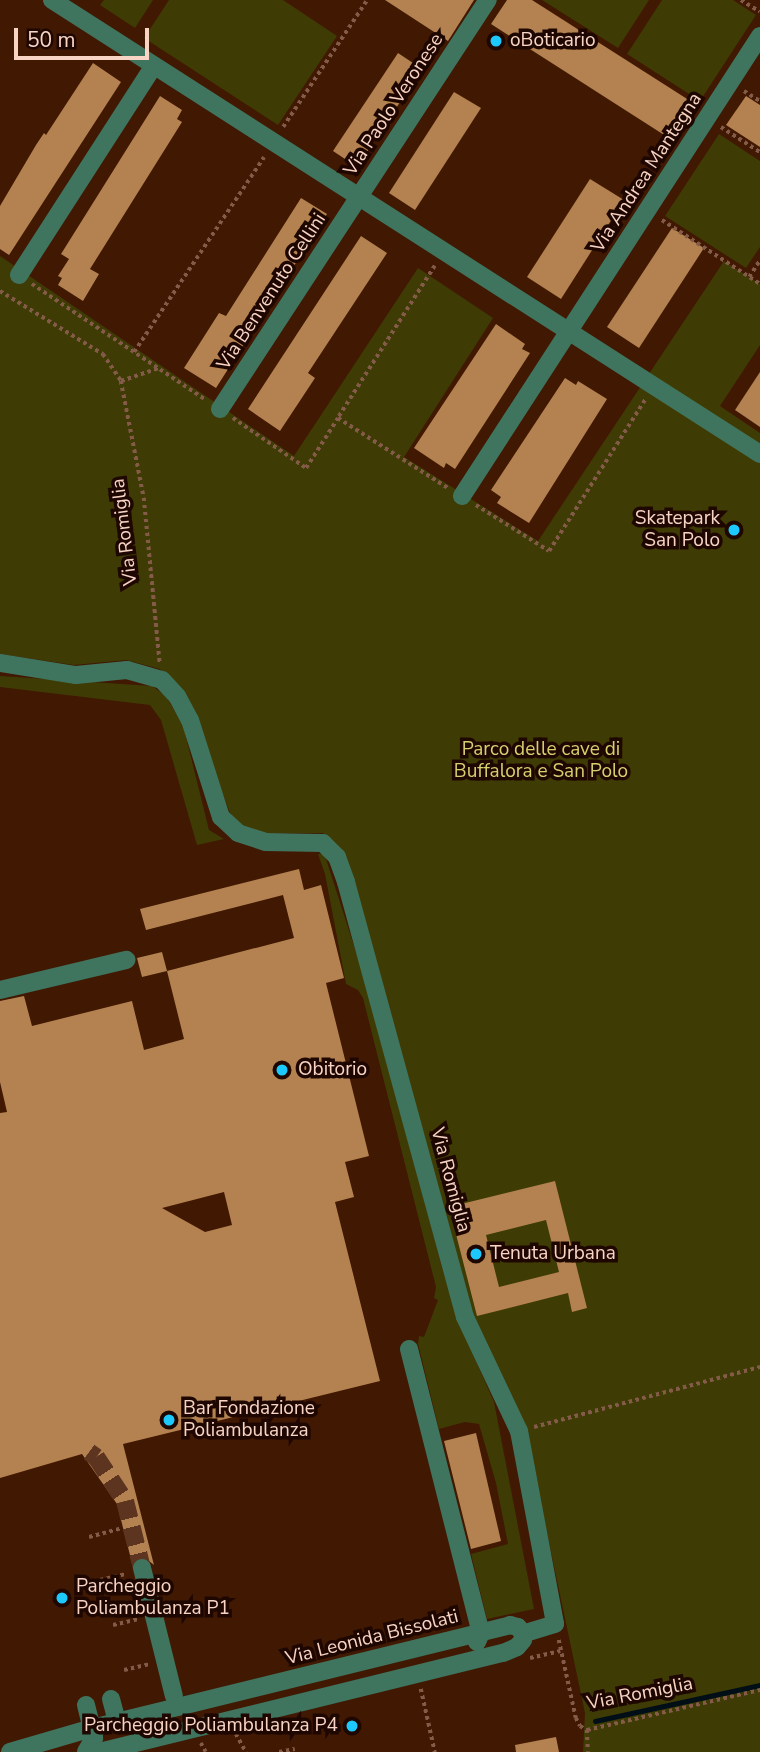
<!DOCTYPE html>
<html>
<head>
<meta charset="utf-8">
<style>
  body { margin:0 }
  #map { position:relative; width:760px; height:1752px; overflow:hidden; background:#411802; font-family:"Nunito Sans",sans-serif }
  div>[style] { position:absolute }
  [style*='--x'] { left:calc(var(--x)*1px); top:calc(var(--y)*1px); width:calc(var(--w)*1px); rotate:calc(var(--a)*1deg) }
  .green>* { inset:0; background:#3f3b04 }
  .stream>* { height:5px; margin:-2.5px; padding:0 2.5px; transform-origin:2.5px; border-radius:2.5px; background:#000f17 }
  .building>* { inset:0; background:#b38250 }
  .minor-tunnel>* { height:18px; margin-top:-9px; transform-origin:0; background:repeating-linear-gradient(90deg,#5c341f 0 18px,transparent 0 27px) }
  .path>* { height:3.5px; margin-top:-1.75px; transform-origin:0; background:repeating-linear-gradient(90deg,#835b48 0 3.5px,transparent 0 7px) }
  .minor>* { height:18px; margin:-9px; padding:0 9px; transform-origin:9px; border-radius:9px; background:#3f745e }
  .dots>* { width:19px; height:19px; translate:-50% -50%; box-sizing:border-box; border:4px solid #1e0701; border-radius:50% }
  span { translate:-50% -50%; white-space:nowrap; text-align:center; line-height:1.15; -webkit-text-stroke:7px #1e0701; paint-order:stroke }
  .poi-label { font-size:19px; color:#f8d4c5 }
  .left { translate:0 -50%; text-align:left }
  .right { translate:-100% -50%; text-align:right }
  .street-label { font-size:19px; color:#f8d4c5 }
  .park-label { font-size:19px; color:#d6d06f }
  .scale { position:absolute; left:14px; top:28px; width:135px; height:32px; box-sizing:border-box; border:4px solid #f8d4c5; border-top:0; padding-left:9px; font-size:21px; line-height:24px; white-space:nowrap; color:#f8d4c5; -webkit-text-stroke:5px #1e0701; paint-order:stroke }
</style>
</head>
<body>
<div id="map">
  <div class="green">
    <div style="clip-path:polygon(104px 0,153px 0,135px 28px,100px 5px)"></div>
    <div style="clip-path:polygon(169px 0,283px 0,337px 36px,278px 125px,144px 38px)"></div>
    <div style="clip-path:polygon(542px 0,649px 0,618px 48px)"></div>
    <div style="clip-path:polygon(662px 0,733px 0,756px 15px,700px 101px,627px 54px)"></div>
    <div style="clip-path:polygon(719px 134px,760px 161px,760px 247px,746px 268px,665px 216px)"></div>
    <div style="clip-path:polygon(0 256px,294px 456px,418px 268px,493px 318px,404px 457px,538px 541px,724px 261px,760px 284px,760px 345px,720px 406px,760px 433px,760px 1752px,583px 1752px,585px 1713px,525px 1429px,469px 1317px,342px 850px,323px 833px,265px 833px,243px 826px,230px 813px,185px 692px,160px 669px,126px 660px,74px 665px,0 654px)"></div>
    <div style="clip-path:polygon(0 676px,152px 686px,166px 696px,183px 725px,209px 830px,224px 839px,197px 845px,161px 720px,150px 705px,0 687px)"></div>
    <div style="clip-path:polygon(318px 854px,324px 854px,327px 862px,364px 977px,443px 1271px,461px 1327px,494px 1402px,534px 1609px,487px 1619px,471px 1554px,508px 1544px,496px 1483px,479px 1424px,465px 1422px,439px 1429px,418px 1344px,419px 1336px,424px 1337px,438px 1300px,434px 1298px,436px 1287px,363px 998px,358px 990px,346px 984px,325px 874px)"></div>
  </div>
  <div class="stream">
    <div style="--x:595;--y:1721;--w:169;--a:-12.3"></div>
  </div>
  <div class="building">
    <div style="clip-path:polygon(385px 0,474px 0,448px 41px)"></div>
    <div style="clip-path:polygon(507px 0,532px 0,695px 104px,672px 140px,491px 24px)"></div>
    <div style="clip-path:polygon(398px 53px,422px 69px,357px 167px,333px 151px)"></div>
    <div style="clip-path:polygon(93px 63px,121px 82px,9px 255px,0 249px,0 206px,36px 145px,44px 133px,46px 135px)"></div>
    <div style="clip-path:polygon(454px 92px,481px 108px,415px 210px,389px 193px)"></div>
    <div style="clip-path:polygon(160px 96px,182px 110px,177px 119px,182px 122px,90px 269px,99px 274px,83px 301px,58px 285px,62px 278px,58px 276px,69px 259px,61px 254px)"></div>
    <div style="clip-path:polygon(746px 96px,760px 105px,760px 147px,726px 125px)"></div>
    <div style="clip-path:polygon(590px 179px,624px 200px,561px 299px,527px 277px)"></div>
    <div style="clip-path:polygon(301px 198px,327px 214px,216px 388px,184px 368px,219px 313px,226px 316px)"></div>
    <div style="clip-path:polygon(672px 228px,704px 248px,639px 348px,607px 327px)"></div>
    <div style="clip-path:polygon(361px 236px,387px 253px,308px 373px,315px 378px,280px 431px,248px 409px)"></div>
    <div style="clip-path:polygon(496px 324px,525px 344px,522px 349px,530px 353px,455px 469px,446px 463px,444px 468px,414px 448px)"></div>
    <div style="clip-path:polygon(760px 372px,760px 427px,735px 410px)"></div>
    <div style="clip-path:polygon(565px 378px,576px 385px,578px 381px,607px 399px,529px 523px,497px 503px,501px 497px,491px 490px)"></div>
    <div style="clip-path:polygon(evenodd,299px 869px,304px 890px,321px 885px,344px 978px,326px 983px,369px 1156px,345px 1162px,354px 1197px,335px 1202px,380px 1381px,123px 1444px,154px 1565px,144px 1557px,132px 1563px,117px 1504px,82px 1454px,0 1478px,0 1113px,7px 1112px,0 1082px,0 1001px,24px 996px,32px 1026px,132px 1001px,144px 1050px,184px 1039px,167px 971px,294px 938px,283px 895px,146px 930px,140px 909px,299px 869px,224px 1192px,232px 1225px,205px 1232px,162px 1208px,224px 1192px)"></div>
    <div style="clip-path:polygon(162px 952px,167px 971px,142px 977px,137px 958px)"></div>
    <div style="clip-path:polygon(evenodd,555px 1181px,587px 1308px,572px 1312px,568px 1293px,477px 1316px,449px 1207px,555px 1181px,546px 1220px,559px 1272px,499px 1287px,486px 1235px,546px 1220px)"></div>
    <div style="clip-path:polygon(476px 1433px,501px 1541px,471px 1549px,444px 1441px)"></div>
    <div style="clip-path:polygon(556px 1737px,559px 1752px,516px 1752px,515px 1745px)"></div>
  </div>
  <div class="minor-tunnel">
    <div style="--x:89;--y:1452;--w:9;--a:36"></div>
    <div style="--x:96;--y:1457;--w:53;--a:56.6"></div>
    <div style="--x:125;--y:1501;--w:69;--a:75.8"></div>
  </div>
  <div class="path">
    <div style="--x:741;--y:0;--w:22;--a:32"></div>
    <div style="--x:744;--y:91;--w:19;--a:32"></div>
    <div style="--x:283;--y:127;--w:152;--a:-56.5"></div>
    <div style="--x:721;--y:127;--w:46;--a:32.7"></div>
    <div style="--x:662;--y:220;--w:117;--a:33.1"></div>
    <div style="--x:435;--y:266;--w:180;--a:122.5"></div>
    <div style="--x:338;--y:418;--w:130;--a:32.5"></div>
    <div style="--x:749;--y:277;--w:20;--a:-57"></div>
    <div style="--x:32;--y:284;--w:209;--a:33.7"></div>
    <div style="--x:0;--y:291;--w:121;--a:31.5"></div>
    <div style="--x:103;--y:354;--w:32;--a:56"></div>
    <div style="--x:121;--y:381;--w:119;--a:78.9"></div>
    <div style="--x:144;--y:498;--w:167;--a:84.5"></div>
    <div style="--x:134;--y:352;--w:234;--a:-56.3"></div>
    <div style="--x:121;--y:381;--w:39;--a:-19"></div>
    <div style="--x:233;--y:418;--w:88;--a:34.4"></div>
    <div style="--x:306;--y:468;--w:59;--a:-57.4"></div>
    <div style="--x:476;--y:505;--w:86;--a:32.2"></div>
    <div style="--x:549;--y:551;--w:179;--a:-57.6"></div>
    <div style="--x:534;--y:1427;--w:234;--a:-14.9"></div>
    <div style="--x:89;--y:1537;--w:35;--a:-15"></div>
    <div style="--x:100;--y:1580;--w:27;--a:-13"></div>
    <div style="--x:113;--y:1625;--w:26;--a:-13"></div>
    <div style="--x:559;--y:1640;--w:80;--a:77.7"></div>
    <div style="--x:576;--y:1718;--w:9;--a:63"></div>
    <div style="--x:580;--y:1726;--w:8;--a:30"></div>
    <div style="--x:587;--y:1730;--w:178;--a:-13"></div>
    <div style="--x:530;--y:1658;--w:31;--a:-13"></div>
    <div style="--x:124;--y:1670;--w:27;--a:-13"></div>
    <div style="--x:421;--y:1689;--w:65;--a:77.5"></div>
    <div style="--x:587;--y:1730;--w:22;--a:87"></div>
    <div style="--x:236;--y:1734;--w:21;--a:61"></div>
    <div style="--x:201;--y:1743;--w:10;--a:61"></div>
    <div style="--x:279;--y:1752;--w:16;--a:-11"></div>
  </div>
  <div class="minor">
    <div style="--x:52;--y:0;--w:841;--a:32.67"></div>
    <div style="--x:19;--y:275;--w:247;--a:-57.2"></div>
    <div style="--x:220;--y:409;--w:489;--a:-56.8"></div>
    <div style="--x:462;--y:496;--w:548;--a:-57.06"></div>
    <div style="--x:0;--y:663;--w:77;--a:9"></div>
    <div style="--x:76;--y:675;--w:51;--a:-5.6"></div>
    <div style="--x:127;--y:670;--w:36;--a:16"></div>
    <div style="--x:162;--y:680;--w:22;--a:47"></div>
    <div style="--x:177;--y:696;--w:27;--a:62"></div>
    <div style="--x:190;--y:720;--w:102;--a:72.3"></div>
    <div style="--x:221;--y:817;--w:23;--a:43"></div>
    <div style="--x:238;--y:833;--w:28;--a:18"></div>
    <div style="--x:265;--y:842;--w:58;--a:1"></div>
    <div style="--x:323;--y:843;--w:20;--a:45"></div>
    <div style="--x:337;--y:857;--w:27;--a:70"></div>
    <div style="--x:346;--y:882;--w:451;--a:74.7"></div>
    <div style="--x:465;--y:1317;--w:126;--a:64.7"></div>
    <div style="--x:519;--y:1431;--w:196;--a:79.4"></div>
    <div style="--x:555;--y:1624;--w:34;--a:163"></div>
    <div style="--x:0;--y:990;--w:130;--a:-13.4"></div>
    <div style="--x:409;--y:1349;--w:293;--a:75.8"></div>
    <div style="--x:481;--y:1633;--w:10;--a:114"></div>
    <div style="--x:142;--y:1568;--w:132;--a:76"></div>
    <div style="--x:111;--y:1699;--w:24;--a:75"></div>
    <div style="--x:86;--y:1705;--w:34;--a:76"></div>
    <div style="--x:94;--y:1738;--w:16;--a:120"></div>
    <div style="--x:10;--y:1752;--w:85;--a:-16.3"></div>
    <div style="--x:92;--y:1728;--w:431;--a:-13.8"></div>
    <div style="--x:510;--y:1625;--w:8;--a:14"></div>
    <div style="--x:518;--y:1627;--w:9;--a:54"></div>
    <div style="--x:99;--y:1752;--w:416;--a:-13.8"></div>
    <div style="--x:503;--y:1653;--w:15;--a:-23"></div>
    <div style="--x:517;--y:1647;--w:9;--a:-49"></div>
    <div style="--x:523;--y:1640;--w:6;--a:-90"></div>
  </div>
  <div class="dots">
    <div style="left:496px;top:41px;background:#1dc9fc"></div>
    <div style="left:734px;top:530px;background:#1dc9fc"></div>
    <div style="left:282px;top:1070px;background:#1dc9fc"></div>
    <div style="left:476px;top:1254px;background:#1dc9fc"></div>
    <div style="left:169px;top:1420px;background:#1dc9fc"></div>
    <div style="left:62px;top:1598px;background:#1dc9fc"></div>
    <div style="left:352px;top:1726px;background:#1dc9fc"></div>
  </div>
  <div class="poi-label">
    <span class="left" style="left:510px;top:41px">oBoticario</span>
    <span class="right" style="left:720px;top:530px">Skatepark<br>San Polo</span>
    <span class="left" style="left:298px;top:1070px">Obitorio</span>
    <span class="left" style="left:490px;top:1254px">Tenuta Urbana</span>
    <span class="left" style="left:183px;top:1420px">Bar Fondazione<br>Poliambulanza</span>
    <span class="left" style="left:76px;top:1598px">Parcheggio<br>Poliambulanza P1</span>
    <span class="right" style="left:338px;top:1726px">Parcheggio Poliambulanza P4</span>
  </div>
  <div class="street-label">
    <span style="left:394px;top:105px;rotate:-57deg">Via Paolo Veronese</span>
    <span style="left:647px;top:173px;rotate:-57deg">Via Andrea Mantegna</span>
    <span style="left:272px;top:292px;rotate:-57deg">Via Benvenuto Cellini</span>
    <span style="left:125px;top:532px;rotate:-97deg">Via Romiglia</span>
    <span style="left:450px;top:1180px;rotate:75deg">Via Romiglia</span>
    <span style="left:372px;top:1638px;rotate:-14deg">Via Leonida Bissolati</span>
    <span style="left:640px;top:1694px;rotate:-11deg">Via Romiglia</span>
  </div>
  <div class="park-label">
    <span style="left:541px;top:761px">Parco delle cave di<br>Buffalora e San Polo</span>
  </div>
  <div class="scale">50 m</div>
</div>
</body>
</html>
